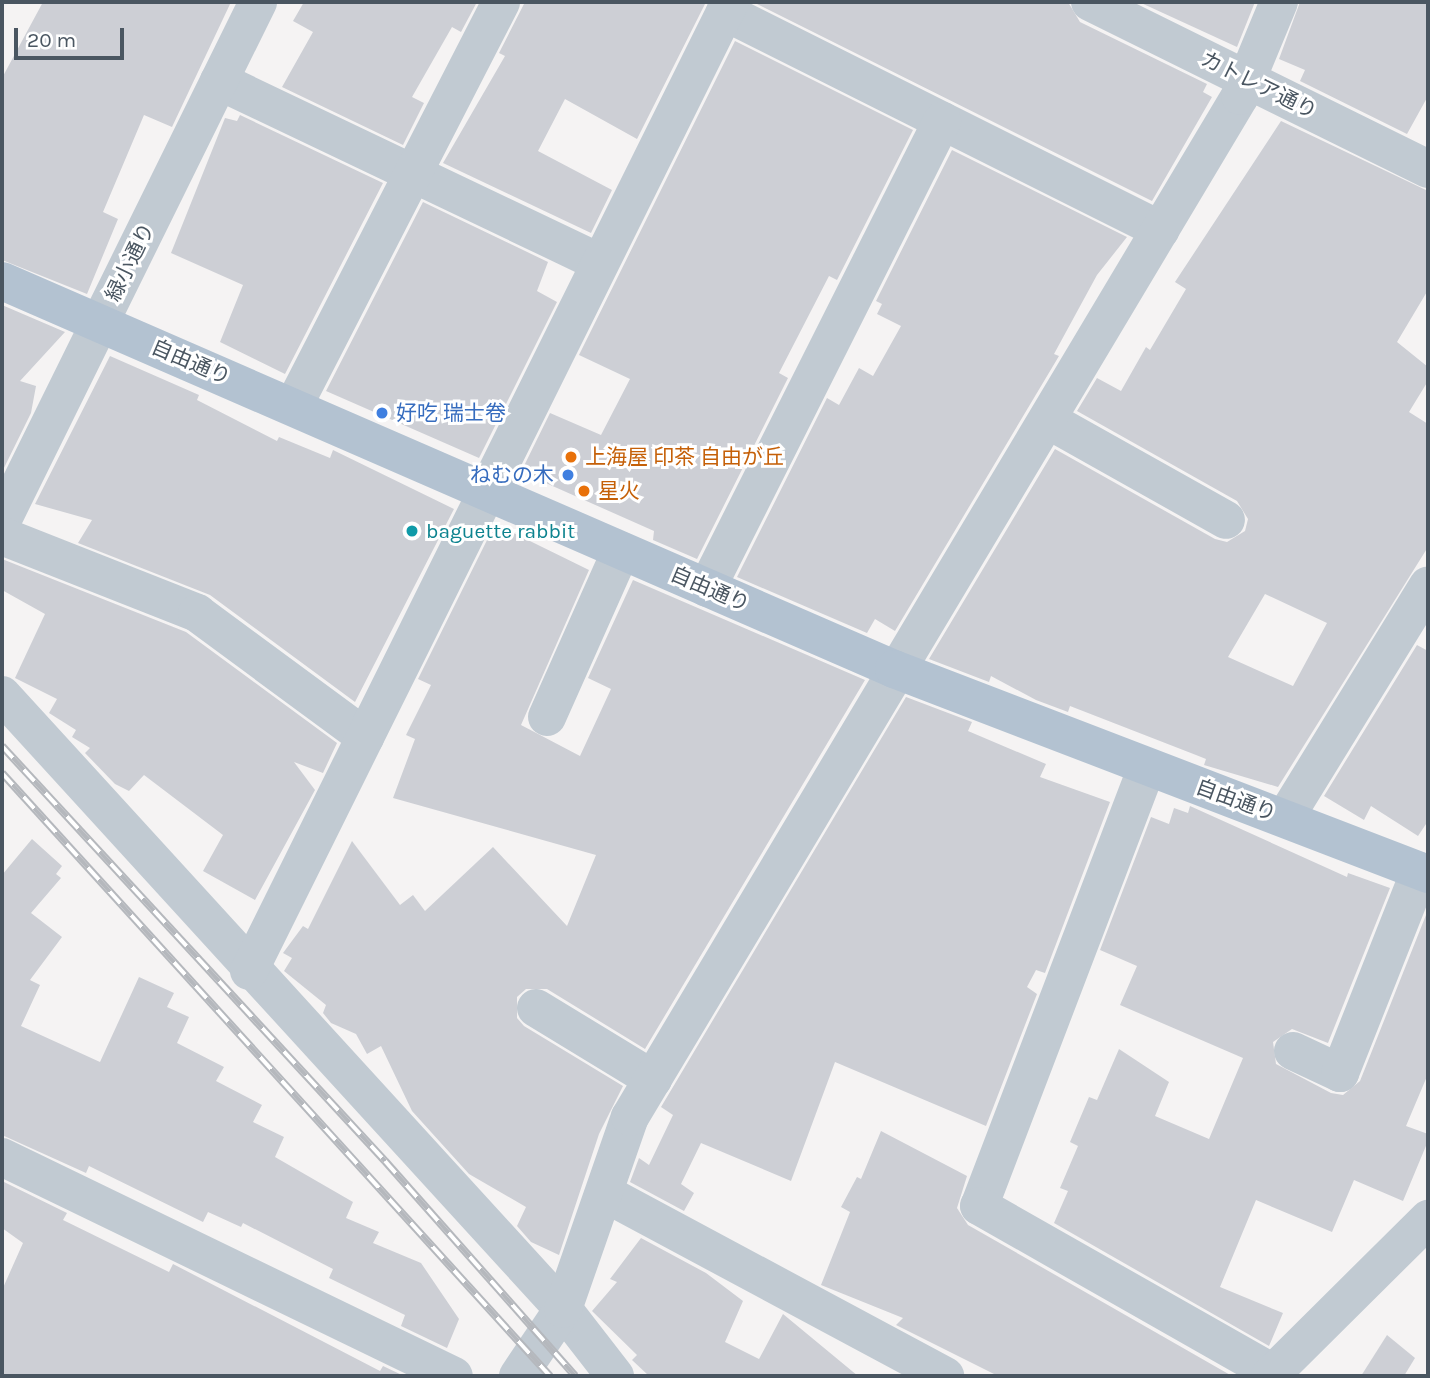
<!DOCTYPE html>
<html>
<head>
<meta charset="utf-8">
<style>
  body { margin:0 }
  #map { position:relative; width:1430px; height:1378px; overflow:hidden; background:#f5f3f3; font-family:Karla,"Noto Sans JP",sans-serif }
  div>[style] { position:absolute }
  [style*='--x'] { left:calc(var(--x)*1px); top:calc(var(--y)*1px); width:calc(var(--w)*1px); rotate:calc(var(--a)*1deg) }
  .building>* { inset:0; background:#cdcfd5 }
  .minor>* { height:38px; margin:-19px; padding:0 19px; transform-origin:19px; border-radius:19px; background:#c1cad2 }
  .major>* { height:38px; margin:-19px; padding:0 19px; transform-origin:19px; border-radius:19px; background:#b3c2d1 }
  .rail>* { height:8px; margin-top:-4px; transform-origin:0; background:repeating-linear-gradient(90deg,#fff 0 16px,#b5b8bd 0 32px); box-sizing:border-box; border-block:2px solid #b5b8bd }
  .dots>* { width:19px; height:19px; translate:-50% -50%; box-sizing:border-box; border:4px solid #fff; border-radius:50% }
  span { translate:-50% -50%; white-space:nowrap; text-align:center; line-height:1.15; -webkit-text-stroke:6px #fff; paint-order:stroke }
  .street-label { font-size:21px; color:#4a5661 }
  .shop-label { font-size:21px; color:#366cbe }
  .left { translate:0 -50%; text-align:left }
  .right { translate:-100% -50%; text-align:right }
  .food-label { font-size:21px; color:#c56008 }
  .culture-label { font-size:21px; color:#0d838f }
  .frame { position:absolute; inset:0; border:4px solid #4a5661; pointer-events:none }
  .scale { position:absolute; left:14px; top:28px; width:110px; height:32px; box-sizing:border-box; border:4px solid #4a5661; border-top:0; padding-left:9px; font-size:21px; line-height:24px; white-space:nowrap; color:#4a5661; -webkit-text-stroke:5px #fff; paint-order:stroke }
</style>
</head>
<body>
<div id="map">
  <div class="building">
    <div style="clip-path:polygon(43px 2px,231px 2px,172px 127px,144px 115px,103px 212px,118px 219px,87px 294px,2px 260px,2px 78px)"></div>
    <div style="clip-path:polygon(304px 2px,477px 2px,461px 32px,452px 27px,412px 97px,424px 103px,403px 145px,282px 87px,313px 32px,293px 21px)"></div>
    <div style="clip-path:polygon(525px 2px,706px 2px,637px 139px,565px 99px,538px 151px,612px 190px,591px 233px,443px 163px,505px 56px,499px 53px)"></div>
    <div style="clip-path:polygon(753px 2px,1068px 2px,1080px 22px,1207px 84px,1203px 92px,1212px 97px,1152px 201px)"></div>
    <div style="clip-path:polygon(1139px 2px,1255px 2px,1237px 47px)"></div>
    <div style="clip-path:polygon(1300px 2px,1428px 2px,1428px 96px,1407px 134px,1300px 81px,1305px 70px,1279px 59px)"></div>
    <div style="clip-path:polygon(735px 41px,913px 130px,837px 280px,829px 276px,779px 373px,788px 378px,697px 559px,653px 540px,654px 531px,521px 472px,550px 413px,601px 435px,630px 379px,579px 355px)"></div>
    <div style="clip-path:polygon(240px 115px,383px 183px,285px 374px,220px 342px,243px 285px,171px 253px,225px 118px,237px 121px)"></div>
    <div style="clip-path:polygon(evenodd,1281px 121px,1428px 191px,1428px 290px,1397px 342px,1428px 367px,1428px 381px,1409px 412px,1428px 424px,1428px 547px,1278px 787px,1204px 765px,1206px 759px,1196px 755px,1070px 706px,1068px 712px,1036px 700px,991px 676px,989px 682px,929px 659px,1055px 449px,1215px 539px,1227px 542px,1245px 531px,1248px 519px,1237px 501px,1077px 411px,1097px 378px,1121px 391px,1146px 347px,1150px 350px,1186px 289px,1175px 282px,1281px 121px,1265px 594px,1327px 623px,1293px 686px,1228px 657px,1265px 594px)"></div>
    <div style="clip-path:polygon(952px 150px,1127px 237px,1097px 275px,1054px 354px,1059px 356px,895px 631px,875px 619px,867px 633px,737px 577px,827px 398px,839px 405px,859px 368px,873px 376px,901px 326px,877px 314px,882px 304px,876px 301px)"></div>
    <div style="clip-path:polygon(423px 202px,548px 262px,537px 291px,557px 302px,479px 458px,326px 391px)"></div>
    <div style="clip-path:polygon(2px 305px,65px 332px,20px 381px,36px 386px,31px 413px,2px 472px)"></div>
    <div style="clip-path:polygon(110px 356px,199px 395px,197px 400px,277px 441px,279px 437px,330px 458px,333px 450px,454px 509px,355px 702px,210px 595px,78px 543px,92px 520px,35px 504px)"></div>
    <div style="clip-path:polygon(495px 524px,589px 570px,521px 725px,580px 756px,611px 689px,588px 678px,633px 580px,865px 680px,645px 1049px,547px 989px,526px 989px,517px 997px,517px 1018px,524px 1026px,623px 1086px,599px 1134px,559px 1255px,531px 1242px,517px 1226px,526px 1207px,469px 1174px,412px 1111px,381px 1046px,367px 1054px,356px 1034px,331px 1023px,323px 1013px,326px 1005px,284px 971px,292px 958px,283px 953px,303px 926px,308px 929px,352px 841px,400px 905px,413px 895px,425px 911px,493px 847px,567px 926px,596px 855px,393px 798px,415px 739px,406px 735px,431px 685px,418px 679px)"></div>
    <div style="clip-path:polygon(2px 559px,186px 632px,337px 743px,323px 773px,294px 762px,315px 790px,255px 900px,203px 871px,223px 835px,144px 775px,129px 791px,115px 784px,85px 753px,90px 748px,72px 737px,76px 730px,49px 713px,57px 699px,15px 678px,45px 614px,2px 590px)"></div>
    <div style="clip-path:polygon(1417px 645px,1428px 651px,1428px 821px,1418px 836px,1371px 806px,1364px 820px,1324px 796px)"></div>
    <div style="clip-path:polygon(906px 697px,972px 722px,968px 731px,1046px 764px,1040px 777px,1110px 802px,1045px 973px,1036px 970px,1027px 987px,1037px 994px,986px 1126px,835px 1062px,791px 1181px,701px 1143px,681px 1184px,694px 1193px,684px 1211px,630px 1182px,639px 1158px,649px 1165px,673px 1115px,661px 1107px)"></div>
    <div style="clip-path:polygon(1190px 806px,1347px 877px,1348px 873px,1390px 888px,1328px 1043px,1292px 1029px,1273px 1042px,1276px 1064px,1331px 1093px,1343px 1095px,1360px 1081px,1428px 910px,1428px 1074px,1406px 1126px,1428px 1134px,1428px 1141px,1403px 1201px,1354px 1180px,1332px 1232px,1256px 1200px,1220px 1287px,1283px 1313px,1269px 1346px,1054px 1223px,1068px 1191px,1060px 1188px,1078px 1146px,1070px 1142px,1089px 1097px,1097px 1100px,1119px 1049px,1169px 1082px,1155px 1116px,1209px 1139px,1243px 1058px,1120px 1005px,1137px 966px,1100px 950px,1151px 817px,1169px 824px,1174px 808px,1188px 813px)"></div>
    <div style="clip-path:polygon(32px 839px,62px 866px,56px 874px,61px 878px,31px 913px,62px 937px,30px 980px,40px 985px,21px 1026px,100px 1062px,139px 977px,174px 993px,167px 1007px,189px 1017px,177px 1043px,224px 1067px,216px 1081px,262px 1105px,253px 1122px,284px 1137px,275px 1157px,353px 1202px,346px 1218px,379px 1232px,373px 1243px,421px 1263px,459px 1319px,447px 1348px,401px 1326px,405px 1315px,329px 1278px,333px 1269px,243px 1223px,241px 1227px,208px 1212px,203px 1222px,89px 1166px,86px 1173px,2px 1135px,2px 875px)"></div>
    <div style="clip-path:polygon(881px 1131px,967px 1176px,957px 1208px,968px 1225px,1232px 1376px,998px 1376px,896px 1325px,903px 1318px,821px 1285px,850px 1212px,841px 1207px,857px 1177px,861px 1179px)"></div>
    <div style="clip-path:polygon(2px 1181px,67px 1213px,63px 1220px,169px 1272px,173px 1264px,380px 1371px,383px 1366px,404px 1376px,2px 1376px,2px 1290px,23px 1243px,2px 1228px)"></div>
    <div style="clip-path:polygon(641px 1238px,706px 1273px,743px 1301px,725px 1342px,759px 1359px,783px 1314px,858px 1376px,649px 1376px,632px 1360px,637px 1355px,592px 1311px,617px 1282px,610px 1279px)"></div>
    <div style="clip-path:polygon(1387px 1335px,1415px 1358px,1404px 1376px,1361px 1376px)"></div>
  </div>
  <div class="minor">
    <div style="--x:1090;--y:2;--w:377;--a:26.3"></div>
    <div style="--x:725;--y:12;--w:487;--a:26.6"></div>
    <div style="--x:219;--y:81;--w:421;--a:25.5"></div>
    <div style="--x:294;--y:405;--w:453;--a:-62.8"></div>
    <div style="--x:1048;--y:420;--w:204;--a:29.3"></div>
    <div style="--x:2;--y:521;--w:579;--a:-63.74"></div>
    <div style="--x:2;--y:536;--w:210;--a:21.5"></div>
    <div style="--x:197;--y:613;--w:209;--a:36.4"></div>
    <div style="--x:707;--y:588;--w:523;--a:-63.29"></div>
    <div style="--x:2;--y:695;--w:832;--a:47.58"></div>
    <div style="--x:563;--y:1309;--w:85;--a:52.2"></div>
    <div style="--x:547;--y:717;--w:182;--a:-66"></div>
    <div style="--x:1147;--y:767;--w:470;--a:110.9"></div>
    <div style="--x:979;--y:1206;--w:338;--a:29.6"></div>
    <div style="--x:1285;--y:818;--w:273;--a:-58.4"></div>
    <div style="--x:249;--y:971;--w:1082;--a:-63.6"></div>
    <div style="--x:536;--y:1008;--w:137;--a:31.3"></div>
    <div style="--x:1293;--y:1051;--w:52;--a:25.1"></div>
    <div style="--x:1340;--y:1073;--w:217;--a:-68.4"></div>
    <div style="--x:2;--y:1157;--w:502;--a:25.85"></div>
    <div style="--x:606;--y:1194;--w:385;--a:28.2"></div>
    <div style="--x:518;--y:1376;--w:81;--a:-56.1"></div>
    <div style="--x:563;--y:1309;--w:203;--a:-70.8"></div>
    <div style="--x:630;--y:1117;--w:1189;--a:-59.14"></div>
    <div style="--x:1240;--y:96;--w:102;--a:-67.5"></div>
    <div style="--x:1270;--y:1376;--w:223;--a:-44.8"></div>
  </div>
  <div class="major">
    <div style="--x:2;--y:281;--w:973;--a:23.51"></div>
    <div style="--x:894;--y:669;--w:572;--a:21"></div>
  </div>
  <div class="rail">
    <div style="--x:2;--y:746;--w:565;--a:47.3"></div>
    <div style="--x:385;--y:1161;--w:287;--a:48.5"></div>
    <div style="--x:2;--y:773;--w:815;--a:47.74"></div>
  </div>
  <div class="dots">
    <div style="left:382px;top:413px;background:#3f7fe0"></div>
    <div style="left:571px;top:457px;background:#e8710a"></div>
    <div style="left:568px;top:475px;background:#3f7fe0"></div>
    <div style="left:584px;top:491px;background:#e8710a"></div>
    <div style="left:412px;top:531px;background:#0f9aa8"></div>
  </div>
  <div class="street-label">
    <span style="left:1259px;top:85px;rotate:26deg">カトレア通り</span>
    <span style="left:130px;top:262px;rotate:-64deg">緑小通り</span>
    <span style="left:191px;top:362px;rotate:23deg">自由通り</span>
    <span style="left:710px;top:589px;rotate:23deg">自由通り</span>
    <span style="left:1236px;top:800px;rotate:20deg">自由通り</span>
  </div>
  <div class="shop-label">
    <span class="left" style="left:396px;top:413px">好吃 瑞士卷</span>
    <span class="right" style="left:554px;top:475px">ねむの木</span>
  </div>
  <div class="food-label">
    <span class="left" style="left:585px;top:457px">上海屋 印茶 自由が丘</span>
    <span class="left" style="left:598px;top:491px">星火</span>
  </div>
  <div class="culture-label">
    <span class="left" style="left:426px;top:531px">baguette rabbit</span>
  </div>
  <div class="frame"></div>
  <div class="scale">20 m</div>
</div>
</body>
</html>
